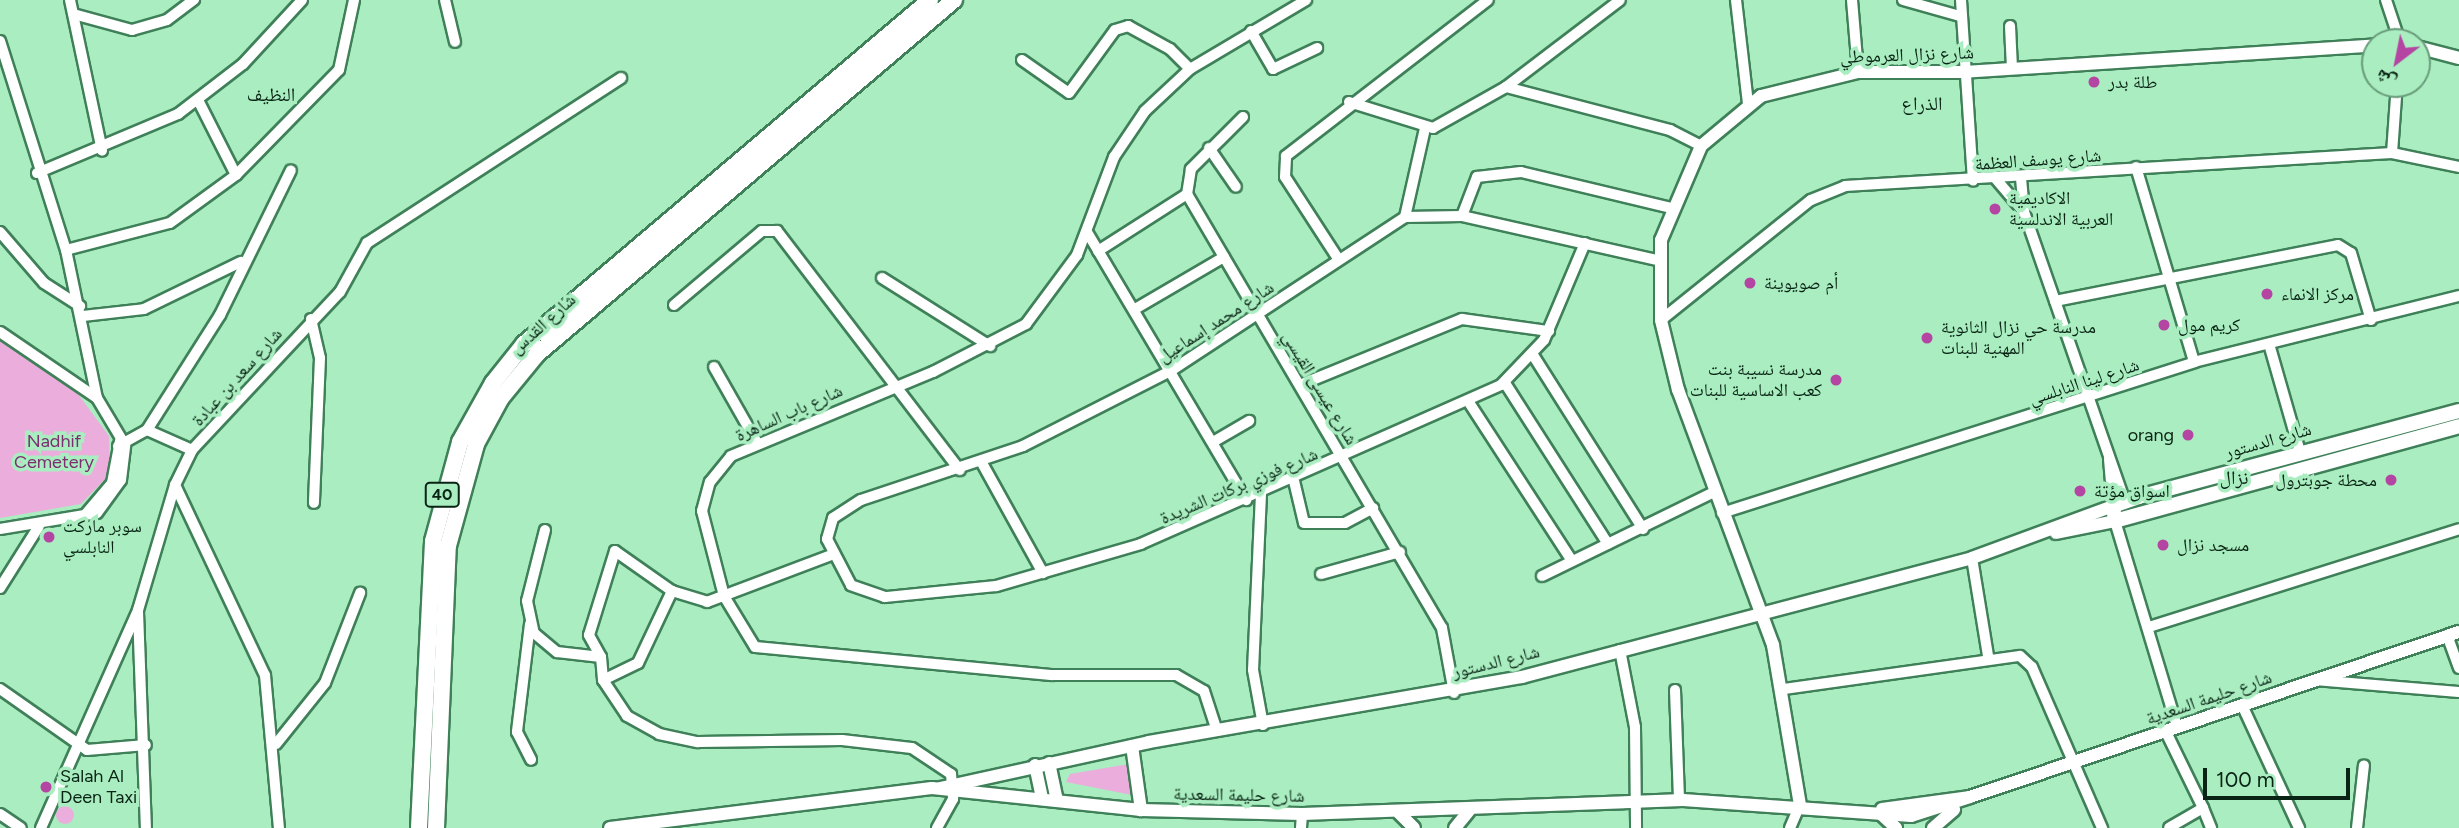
<!DOCTYPE html>
<html>
<head>
<meta charset="utf-8">
<style>
  body { margin:0 }
  #map { position:relative; width:2459px; height:828px; overflow:hidden; background:#a9edc0; font-family:Figtree,"Noto Naskh Arabic",sans-serif }
  div>[style] { position:absolute }
  [style*='--x'] { left:calc(var(--x)*1px); top:calc(var(--y)*1px); width:calc(var(--w)*1px); rotate:calc(var(--a)*1deg) }
  .green>* { inset:0; background:#ebaedc }
  .round { border-radius:50% }
  .roads { filter:drop-shadow(2px 0 #3f8059) drop-shadow(-2px 0 #3f8059) drop-shadow(0 2px #3f8059) drop-shadow(0 -2px #3f8059) }
  .minor>* { height:10px; margin:-5px; padding:0 5px; transform-origin:5px; border-radius:5px; background:#fff }
  .tertiary>* { height:12px; margin:-6px; padding:0 6px; transform-origin:6px; border-radius:6px; background:#fff }
  .secondary>* { height:14px; margin:-7px; padding:0 7px; transform-origin:7px; border-radius:7px; background:#fff }
  .trunk>* { height:16px; margin:-8px; padding:0 8px; transform-origin:8px; border-radius:8px; background:#fff }
  .dots>* { width:19px; height:19px; translate:-50% -50%; box-sizing:border-box; border:4px solid #a9edc0; border-radius:50% }
  span { translate:-50% -50%; white-space:nowrap; text-align:center; line-height:1.15; -webkit-text-stroke:7px #a9edc0; paint-order:stroke }
  .shield-label span { padding:2px 5px; background:#a9edc0; border:2px solid; border-radius:5px; -webkit-text-stroke-width:0 }
  .shield-label { font-size:16px; color:#092414; font-weight:700 }
  .street-label { font-size:18px; color:#092414 }
  .poi-label { font-size:18px; color:#092414 }
  .left { translate:0 -50%; text-align:left }
  .right { translate:-100% -50%; text-align:right }
  .park-label { font-size:18px; color:#7c2e6f }
  .neighbourhood-label { font-size:19px; color:#092414 }
  .north { position:absolute; left:2361px; top:28px; width:70px; height:70px; box-sizing:border-box; background:#a9edc0; border:2px solid #699d7b; border-radius:50%; rotate:212deg; font-size:19px; font-weight:700; line-height:28px; text-align:center; color:#092414 }
  .north::after { content:''; display:block; margin:auto; width:24px; height:32px; background:#b545a2; clip-path:polygon(50% 0,100% 100%,50% 72%,0 100%) }
  .scale { position:absolute; left:2203px; top:768px; width:147px; height:32px; box-sizing:border-box; border:4px solid #092414; border-top:0; padding-left:9px; font-size:21px; line-height:24px; white-space:nowrap; color:#092414; -webkit-text-stroke:5px #a9edc0; paint-order:stroke }
</style>
</head>
<body>
<div id="map">
  <div class="green">
    <div style="clip-path:polygon(0 338px,75px 390px,109px 436px,110px 474px,81px 504px,0 518px)"></div>
    <div style="clip-path:polygon(1129px 764px,1132px 795px,1066px 782px,1070px 774px)"></div>
    <div class="round" style="left:56px;top:806px;width:18px;height:18px"></div>
  </div>
  <div class="roads">
    <div class="minor">
      <div style="--x:70;--y:0;--w:154;--a:78"></div>
      <div style="--x:445;--y:0;--w:43;--a:76.6"></div>
      <div style="--x:1736;--y:0;--w:104;--a:83.4"></div>
      <div style="--x:1852;--y:0;--w:72;--a:85.2"></div>
      <div style="--x:1903;--y:0;--w:59;--a:15.7"></div>
      <div style="--x:1961;--y:0;--w:181;--a:86.2"></div>
      <div style="--x:2386;--y:0;--w:44;--a:71.6"></div>
      <div style="--x:77;--y:15;--w:57;--a:15.3"></div>
      <div style="--x:132;--y:30;--w:36;--a:-16"></div>
      <div style="--x:167;--y:20;--w:34;--a:-37"></div>
      <div style="--x:2010;--y:26;--w:43;--a:87.3"></div>
      <div style="--x:1251;--y:31;--w:44;--a:59.9"></div>
      <div style="--x:1273;--y:69;--w:49;--a:-25.5"></div>
      <div style="--x:0;--y:41;--w:219;--a:72.5"></div>
      <div style="--x:66;--y:250;--w:151;--a:78.2"></div>
      <div style="--x:97;--y:398;--w:55;--a:59.2"></div>
      <div style="--x:1022;--y:60;--w:57;--a:35.1"></div>
      <div style="--x:1069;--y:93;--w:78;--a:-53.9"></div>
      <div style="--x:1115;--y:30;--w:14;--a:-17"></div>
      <div style="--x:1128;--y:26;--w:48;--a:28.7"></div>
      <div style="--x:1170;--y:49;--w:28;--a:45"></div>
      <div style="--x:1506;--y:87;--w:143;--a:-37.3"></div>
      <div style="--x:198;--y:100;--w:84;--a:63.1"></div>
      <div style="--x:1349;--y:102;--w:88;--a:17.2"></div>
      <div style="--x:1433;--y:128;--w:84;--a:-29.3"></div>
      <div style="--x:1506;--y:87;--w:170;--a:14.7"></div>
      <div style="--x:1670;--y:130;--w:35;--a:27"></div>
      <div style="--x:1243;--y:117;--w:74;--a:135"></div>
      <div style="--x:1191;--y:169;--w:25;--a:99"></div>
      <div style="--x:1187;--y:194;--w:503;--a:59.56"></div>
      <div style="--x:1442;--y:628;--w:66;--a:79.5"></div>
      <div style="--x:1209;--y:148;--w:47;--a:55.3"></div>
      <div style="--x:2392;--y:153;--w:69;--a:-85.9"></div>
      <div style="--x:2136;--y:167;--w:203;--a:73.4"></div>
      <div style="--x:37;--y:173;--w:153;--a:-22.7"></div>
      <div style="--x:178;--y:114;--w:82;--a:-37.6"></div>
      <div style="--x:243;--y:64;--w:87;--a:-47.3"></div>
      <div style="--x:2021;--y:178;--w:34;--a:85"></div>
      <div style="--x:2024;--y:212;--w:307;--a:70.8"></div>
      <div style="--x:1996;--y:179;--w:43;--a:49.7"></div>
      <div style="--x:1462;--y:216;--w:42;--a:-69"></div>
      <div style="--x:1477;--y:177;--w:44;--a:-6.5"></div>
      <div style="--x:1521;--y:172;--w:154;--a:13.5"></div>
      <div style="--x:1405;--y:217;--w:91;--a:-77.3"></div>
      <div style="--x:0;--y:232;--w:67;--a:49.2"></div>
      <div style="--x:44;--y:283;--w:43;--a:32.6"></div>
      <div style="--x:1087;--y:232;--w:312;--a:59.3"></div>
      <div style="--x:1585;--y:243;--w:105;--a:112.9"></div>
      <div style="--x:1544;--y:340;--w:62;--a:133.7"></div>
      <div style="--x:1501;--y:385;--w:394;--a:156.2"></div>
      <div style="--x:1141;--y:544;--w:151;--a:163.8"></div>
      <div style="--x:996;--y:586;--w:112;--a:174.3"></div>
      <div style="--x:885;--y:597;--w:36;--a:-161"></div>
      <div style="--x:851;--y:585;--w:52;--a:-117.6"></div>
      <div style="--x:827;--y:539;--w:22;--a:-74"></div>
      <div style="--x:833;--y:518;--w:33;--a:-33"></div>
      <div style="--x:861;--y:500;--w:171;--a:-18.4"></div>
      <div style="--x:1023;--y:446;--w:167;--a:-27"></div>
      <div style="--x:1172;--y:370;--w:279;--a:-33.3"></div>
      <div style="--x:1405;--y:217;--w:57;--a:-1"></div>
      <div style="--x:1462;--y:216;--w:201;--a:12.7"></div>
      <div style="--x:66;--y:250;--w:107;--a:-14.6"></div>
      <div style="--x:170;--y:223;--w:82;--a:-36"></div>
      <div style="--x:236;--y:175;--w:147;--a:-45.6"></div>
      <div style="--x:339;--y:70;--w:72;--a:-77.9"></div>
      <div style="--x:1098;--y:251;--w:106;--a:-32.6"></div>
      <div style="--x:1337;--y:257;--w:95;--a:-123"></div>
      <div style="--x:1285;--y:177;--w:21;--a:-87"></div>
      <div style="--x:1286;--y:156;--w:255;--a:-37.7"></div>
      <div style="--x:882;--y:278;--w:128;--a:32.2"></div>
      <div style="--x:2055;--y:301;--w:288;--a:-11.2"></div>
      <div style="--x:2338;--y:245;--w:15;--a:32"></div>
      <div style="--x:2351;--y:253;--w:70;--a:73.4"></div>
      <div style="--x:674;--y:305;--w:115;--a:-40.1"></div>
      <div style="--x:762;--y:231;--w:15;--a:0"></div>
      <div style="--x:777;--y:231;--w:301;--a:52.6"></div>
      <div style="--x:1135;--y:309;--w:103;--a:-30.3"></div>
      <div style="--x:83;--y:316;--w:61;--a:-6.5"></div>
      <div style="--x:144;--y:309;--w:108;--a:-25.9"></div>
      <div style="--x:311;--y:319;--w:40;--a:77"></div>
      <div style="--x:320;--y:358;--w:145;--a:92.4"></div>
      <div style="--x:1661;--y:320;--w:192;--a:-38.7"></div>
      <div style="--x:1811;--y:200;--w:37;--a:-22"></div>
      <div style="--x:1845;--y:186;--w:548;--a:-3.45"></div>
      <div style="--x:2392;--y:153;--w:68;--a:11.8"></div>
      <div style="--x:0;--y:332;--w:117;--a:34.2"></div>
      <div style="--x:2269;--y:344;--w:112;--a:74"></div>
      <div style="--x:1533;--y:355;--w:206;--a:57.7"></div>
      <div style="--x:714;--y:367;--w:85;--a:60.4"></div>
      <div style="--x:1505;--y:383;--w:191;--a:57.4"></div>
      <div style="--x:1300;--y:385;--w:175;--a:-22.2"></div>
      <div style="--x:1462;--y:319;--w:88;--a:7.9"></div>
      <div style="--x:1470;--y:404;--w:187;--a:57"></div>
      <div style="--x:147;--y:430;--w:49;--a:24"></div>
      <div style="--x:1213;--y:442;--w:42;--a:-30.3"></div>
      <div style="--x:118;--y:446;--w:33;--a:-29"></div>
      <div style="--x:147;--y:430;--w:136;--a:-57.6"></div>
      <div style="--x:220;--y:315;--w:161;--a:-63.9"></div>
      <div style="--x:2109;--y:459;--w:47;--a:85.1"></div>
      <div style="--x:982;--y:463;--w:126;--a:61"></div>
      <div style="--x:1294;--y:481;--w:43;--a:76.6"></div>
      <div style="--x:1304;--y:523;--w:41;--a:0"></div>
      <div style="--x:1345;--y:523;--w:32;--a:-28"></div>
      <div style="--x:175;--y:485;--w:210;--a:64.7"></div>
      <div style="--x:265;--y:675;--w:154;--a:84.8"></div>
      <div style="--x:1261;--y:494;--w:176;--a:92.6"></div>
      <div style="--x:1253;--y:670;--w:56;--a:79.7"></div>
      <div style="--x:1722;--y:513;--w:496;--a:-17.7"></div>
      <div style="--x:2194;--y:362;--w:273;--a:-14"></div>
      <div style="--x:84;--y:516;--w:43;--a:-49.7"></div>
      <div style="--x:112;--y:483;--w:43;--a:-79.2"></div>
      <div style="--x:2115;--y:521;--w:215;--a:73.2"></div>
      <div style="--x:0;--y:529;--w:98;--a:-9.4"></div>
      <div style="--x:97;--y:513;--w:41;--a:-54"></div>
      <div style="--x:121;--y:480;--w:35;--a:-83"></div>
      <div style="--x:545;--y:530;--w:73;--a:104.2"></div>
      <div style="--x:527;--y:601;--w:33;--a:78"></div>
      <div style="--x:534;--y:633;--w:30;--a:40"></div>
      <div style="--x:557;--y:652;--w:44;--a:6.5"></div>
      <div style="--x:601;--y:657;--w:23;--a:85"></div>
      <div style="--x:603;--y:680;--w:43;--a:56.3"></div>
      <div style="--x:627;--y:716;--w:37;--a:29"></div>
      <div style="--x:659;--y:734;--w:40;--a:12"></div>
      <div style="--x:698;--y:742;--w:144;--a:-0.8"></div>
      <div style="--x:842;--y:740;--w:70;--a:6.5"></div>
      <div style="--x:912;--y:748;--w:47;--a:33.7"></div>
      <div style="--x:951;--y:774;--w:25;--a:85"></div>
      <div style="--x:953;--y:799;--w:33;--a:119"></div>
      <div style="--x:1972;--y:558;--w:99;--a:80.7"></div>
      <div style="--x:1321;--y:574;--w:82;--a:-15.6"></div>
      <div style="--x:1542;--y:576;--w:191;--a:-26"></div>
      <div style="--x:0;--y:588;--w:73;--a:-57.8"></div>
      <div style="--x:138;--y:612;--w:216;--a:87.9"></div>
      <div style="--x:530;--y:624;--w:109;--a:96.9"></div>
      <div style="--x:517;--y:732;--w:31;--a:63"></div>
      <div style="--x:2149;--y:627;--w:325;--a:-17.5"></div>
      <div style="--x:2447;--y:635;--w:35;--a:70"></div>
      <div style="--x:1620;--y:650;--w:78;--a:79"></div>
      <div style="--x:1635;--y:727;--w:101;--a:89.4"></div>
      <div style="--x:601;--y:657;--w:25;--a:-119"></div>
      <div style="--x:589;--y:635;--w:88;--a:-72.8"></div>
      <div style="--x:615;--y:551;--w:70;--a:35.1"></div>
      <div style="--x:603;--y:680;--w:39;--a:-26"></div>
      <div style="--x:638;--y:663;--w:80;--a:-64.7"></div>
      <div style="--x:672;--y:591;--w:37;--a:17"></div>
      <div style="--x:707;--y:602;--w:136;--a:-20.7"></div>
      <div style="--x:2315;--y:680;--w:144;--a:4.8"></div>
      <div style="--x:0;--y:689;--w:106;--a:35"></div>
      <div style="--x:87;--y:750;--w:59;--a:-4.8"></div>
      <div style="--x:1784;--y:689;--w:238;--a:-8"></div>
      <div style="--x:2020;--y:656;--w:16;--a:43"></div>
      <div style="--x:2032;--y:667;--w:176;--a:66.5"></div>
      <div style="--x:1675;--y:690;--w:110;--a:87.9"></div>
      <div style="--x:2242;--y:705;--w:136;--a:65.1"></div>
      <div style="--x:1217;--y:731;--w:42;--a:-108"></div>
      <div style="--x:1204;--y:691;--w:32;--a:-150"></div>
      <div style="--x:1176;--y:675;--w:125;--a:180"></div>
      <div style="--x:1051;--y:675;--w:297;--a:-174.6"></div>
      <div style="--x:755;--y:647;--w:60;--a:-121.3"></div>
      <div style="--x:724;--y:596;--w:88;--a:-104.5"></div>
      <div style="--x:702;--y:511;--w:30;--a:-75"></div>
      <div style="--x:710;--y:482;--w:33;--a:-51"></div>
      <div style="--x:731;--y:456;--w:219;--a:-22.6"></div>
      <div style="--x:933;--y:372;--w:105;--a:-27.3"></div>
      <div style="--x:1026;--y:324;--w:86;--a:-53.5"></div>
      <div style="--x:1077;--y:255;--w:105;--a:-69.3"></div>
      <div style="--x:1114;--y:157;--w:55;--a:-56"></div>
      <div style="--x:1145;--y:111;--w:62;--a:-43"></div>
      <div style="--x:1190;--y:69;--w:135;--a:-30.7"></div>
      <div style="--x:2166;--y:732;--w:85;--a:64"></div>
      <div style="--x:2203;--y:808;--w:39;--a:150"></div>
      <div style="--x:276;--y:744;--w:78;--a:-51.2"></div>
      <div style="--x:325;--y:683;--w:97;--a:-68.7"></div>
      <div style="--x:2203;--y:808;--w:22;--a:68"></div>
      <div style="--x:0;--y:814;--w:25;--a:34"></div>
      <div style="--x:41;--y:828;--w:239;--a:-66"></div>
      <div style="--x:138;--y:610;--w:130;--a:-73.5"></div>
      <div style="--x:175;--y:485;--w:39;--a:-64"></div>
      <div style="--x:192;--y:450;--w:216;--a:-46.9"></div>
      <div style="--x:340;--y:292;--w:56;--a:-61.1"></div>
      <div style="--x:367;--y:243;--w:303;--a:-33"></div>
      <div style="--x:1301;--y:828;--w:14;--a:-86"></div>
      <div style="--x:1790;--y:828;--w:25;--a:-67"></div>
      <div style="--x:2357;--y:828;--w:63;--a:-83.7"></div>
    </div>
    <div class="tertiary">
      <div style="--x:2417;--y:47;--w:43;--a:14.7"></div>
      <div style="--x:2056;--y:533;--w:60;--a:-11.5"></div>
      <div style="--x:1132;--y:746;--w:65;--a:82"></div>
      <div style="--x:1049;--y:763;--w:38;--a:78"></div>
      <div style="--x:1035;--y:765;--w:35;--a:78"></div>
      <div style="--x:940;--y:788;--w:214;--a:-12.4"></div>
      <div style="--x:1149;--y:742;--w:379;--a:-9.9"></div>
      <div style="--x:1522;--y:677;--w:465;--a:-14.8"></div>
      <div style="--x:1972;--y:558;--w:150;--a:-20.2"></div>
      <div style="--x:1800;--y:805;--w:162;--a:-99.6"></div>
      <div style="--x:1773;--y:645;--w:272;--a:-110.4"></div>
      <div style="--x:1678;--y:390;--w:72;--a:-103.7"></div>
      <div style="--x:1661;--y:320;--w:80;--a:-90"></div>
      <div style="--x:1661;--y:240;--w:102;--a:-66.9"></div>
      <div style="--x:1701;--y:146;--w:78;--a:-39.8"></div>
      <div style="--x:1761;--y:96;--w:100;--a:-13.9"></div>
      <div style="--x:1858;--y:72;--w:105;--a:0"></div>
      <div style="--x:1963;--y:72;--w:413;--a:-3.7"></div>
      <div style="--x:1882;--y:809;--w:89;--a:-7.8"></div>
      <div style="--x:1970;--y:797;--w:516;--a:-18.65"></div>
      <div style="--x:1399;--y:813;--w:21;--a:45"></div>
      <div style="--x:1880;--y:813;--w:22;--a:43"></div>
      <div style="--x:610;--y:828;--w:324;--a:-7.1"></div>
      <div style="--x:932;--y:788;--w:210;--a:6"></div>
      <div style="--x:1141;--y:810;--w:161;--a:1.4"></div>
      <div style="--x:1302;--y:814;--w:381;--a:-2.1"></div>
      <div style="--x:1683;--y:800;--w:229;--a:4"></div>
      <div style="--x:1911;--y:816;--w:62;--a:-17.9"></div>
      <div style="--x:1455;--y:828;--w:22;--a:-51"></div>
      <div style="--x:1933;--y:828;--w:28;--a:-41"></div>
    </div>
    <div class="secondary">
      <div style="--x:2459;--y:411;--w:331;--a:165"></div>
      <div style="--x:2139;--y:497;--w:28;--a:161"></div>
      <div style="--x:2113;--y:506;--w:15;--a:82"></div>
      <div style="--x:2115;--y:521;--w:357;--a:-15.4"></div>
    </div>
    <div class="trunk">
      <div style="--x:419;--y:828;--w:287;--a:-87.2"></div>
      <div style="--x:433;--y:541;--w:103;--a:-74.7"></div>
      <div style="--x:460;--y:442;--w:68;--a:-60.8"></div>
      <div style="--x:493;--y:383;--w:50;--a:-51.5"></div>
      <div style="--x:524;--y:344;--w:532;--a:-40.27"></div>
      <div style="--x:436;--y:828;--w:282;--a:-87.6"></div>
      <div style="--x:448;--y:546;--w:106;--a:-74.6"></div>
      <div style="--x:476;--y:444;--w:52;--a:-61.5"></div>
      <div style="--x:501;--y:398;--w:57;--a:-50.7"></div>
      <div style="--x:537;--y:354;--w:547;--a:-40.33"></div>
    </div>
  </div>
  <div class="dots">
    <div style="left:2094px;top:82px;background:#b545a2"></div>
    <div style="left:1995px;top:209px;background:#b545a2"></div>
    <div style="left:1750px;top:283px;background:#b545a2"></div>
    <div style="left:2267px;top:294px;background:#b545a2"></div>
    <div style="left:2164px;top:325px;background:#b545a2"></div>
    <div style="left:1927px;top:338px;background:#b545a2"></div>
    <div style="left:1836px;top:380px;background:#b545a2"></div>
    <div style="left:2188px;top:435px;background:#b545a2"></div>
    <div style="left:2391px;top:480px;background:#b545a2"></div>
    <div style="left:2080px;top:491px;background:#b545a2"></div>
    <div style="left:49px;top:537px;background:#b545a2"></div>
    <div style="left:2163px;top:545px;background:#b545a2"></div>
    <div style="left:46px;top:787px;background:#b545a2"></div>
  </div>
  <div class="shield-label">
    <span style="left:442px;top:495px">40</span>
  </div>
  <div class="street-label">
    <span style="left:1907px;top:55px;rotate:-2deg">شارع نزال العرموطي</span>
    <span style="left:2038px;top:160px;rotate:-4deg">شارع يوسف العظمة</span>
    <span style="left:1216px;top:322px;rotate:-33deg">شارع محمد إسماعيل</span>
    <span style="left:543px;top:324px;rotate:-42deg">شارع القدس</span>
    <span style="left:237px;top:377px;rotate:-48deg">شارع سعد بن عبادة</span>
    <span style="left:2084px;top:382px;rotate:-18deg">شارع لينا النابلسي</span>
    <span style="left:1320px;top:388px;rotate:59deg">شارع عيسى القيسي</span>
    <span style="left:789px;top:413px;rotate:-24deg">شارع باب الساهرة</span>
    <span style="left:2268px;top:441px;rotate:-16deg">شارع الدستور</span>
    <span style="left:1239px;top:486px;rotate:-23deg">شارع فوزي بركات الشريدة</span>
    <span style="left:1496px;top:662px;rotate:-14deg">شارع الدستور</span>
    <span style="left:2209px;top:698px;rotate:-19deg">شارع حليمة السعدية</span>
    <span style="left:1239px;top:795px;rotate:1deg">شارع حليمة السعدية</span>
  </div>
  <div class="poi-label">
    <span class="left" style="left:2108px;top:82px">طلة بدر</span>
    <span class="left" style="left:2009px;top:209px">الاكاديمية<br>العربية الاندلسية</span>
    <span class="left" style="left:1764px;top:283px">أم صويوينة</span>
    <span class="left" style="left:2281px;top:294px">مركز الانماء</span>
    <span class="left" style="left:2178px;top:325px">كريم مول</span>
    <span class="left" style="left:1941px;top:338px">مدرسة حي نزال الثانوية<br>المهنية للبنات</span>
    <span class="right" style="left:1822px;top:380px">مدرسة نسيبة بنت<br>كعب الاساسية للبنات</span>
    <span class="right" style="left:2174px;top:435px">orang</span>
    <span class="right" style="left:2377px;top:480px">محطة جوبترول</span>
    <span class="left" style="left:2094px;top:491px">اسواق مؤتة</span>
    <span class="left" style="left:63px;top:537px">سوبر ماركت<br>النابلسي</span>
    <span class="left" style="left:2177px;top:545px">مسجد نزال</span>
    <span class="left" style="left:60px;top:787px">Salah Al<br>Deen Taxi</span>
  </div>
  <div class="park-label">
    <span style="left:54px;top:452px">Nadhif<br>Cemetery</span>
  </div>
  <div class="neighbourhood-label">
    <span style="left:271px;top:95px">النظيف</span>
    <span style="left:1922px;top:104px">الذراع</span>
    <span style="left:2234px;top:478px">نزال</span>
  </div>
  <div class="north">ش</div>
  <div class="scale">100 m</div>
</div>
</body>
</html>
